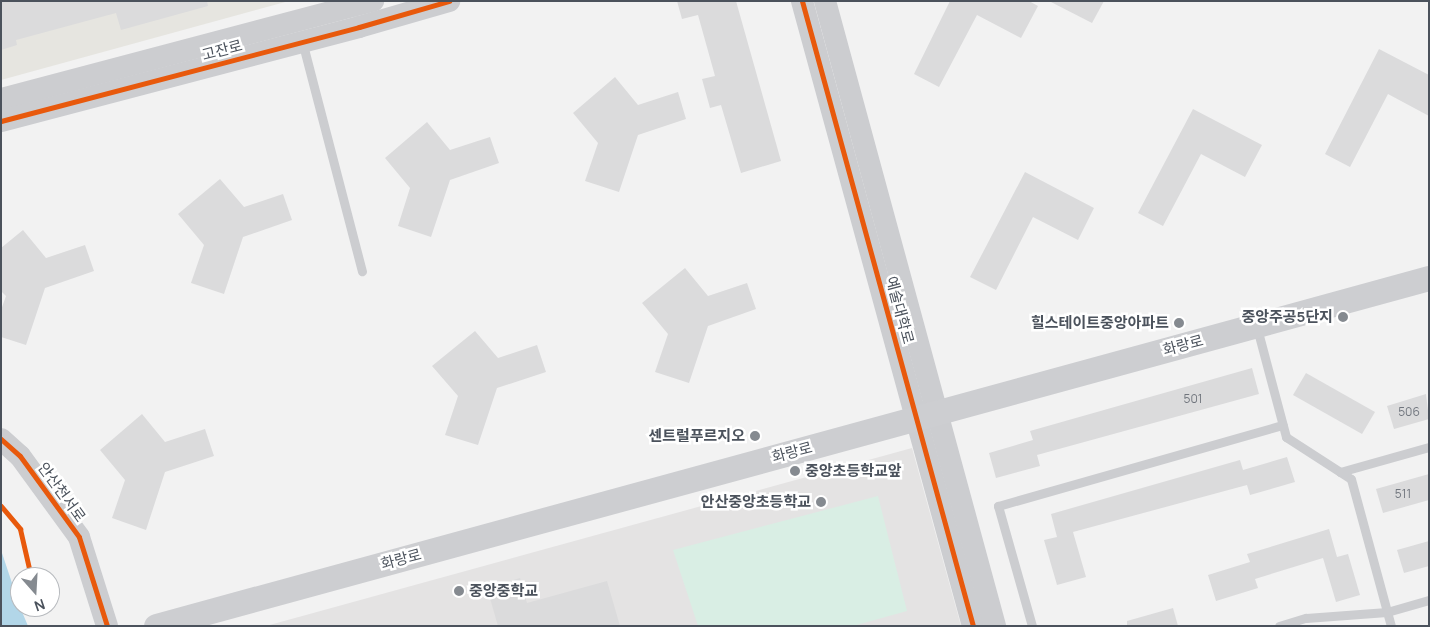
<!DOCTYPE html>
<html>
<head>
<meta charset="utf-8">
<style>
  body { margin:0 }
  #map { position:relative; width:1430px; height:627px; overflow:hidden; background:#f2f2f2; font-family:Manrope,"Noto Sans KR",sans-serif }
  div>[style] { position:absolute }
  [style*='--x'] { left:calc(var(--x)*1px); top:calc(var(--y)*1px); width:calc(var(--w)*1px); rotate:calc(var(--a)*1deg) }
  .commercial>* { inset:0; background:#e6e5e0 }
  .education>* { inset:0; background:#e4e3e3 }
  .green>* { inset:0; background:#d9eee4 }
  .water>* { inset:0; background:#b2d6e8 }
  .building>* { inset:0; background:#dbdbdc }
  .service>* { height:9px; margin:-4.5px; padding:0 4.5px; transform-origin:4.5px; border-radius:4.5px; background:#cccdd0 }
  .tertiary>* { height:22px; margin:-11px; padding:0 11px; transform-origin:11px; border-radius:11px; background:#cccdd0 }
  .secondary>* { height:25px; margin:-12.5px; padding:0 12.5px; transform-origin:12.5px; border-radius:12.5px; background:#cdced1 }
  .cycleway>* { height:5px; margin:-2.5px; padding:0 2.5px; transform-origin:2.5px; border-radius:2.5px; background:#e8590c }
  .dots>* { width:14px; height:14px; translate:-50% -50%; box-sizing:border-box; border:2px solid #fff; border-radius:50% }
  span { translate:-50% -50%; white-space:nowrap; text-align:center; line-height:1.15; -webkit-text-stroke:5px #fff; paint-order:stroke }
  .number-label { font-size:12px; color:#70757d }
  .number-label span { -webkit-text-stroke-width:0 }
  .street-label { font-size:15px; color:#4b525c }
  .poi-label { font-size:15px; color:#4b525c; font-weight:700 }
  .right { translate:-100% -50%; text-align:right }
  .left { translate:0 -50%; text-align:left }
  .frame { position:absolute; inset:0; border:2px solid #4b525c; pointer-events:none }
  .north { position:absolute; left:10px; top:567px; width:50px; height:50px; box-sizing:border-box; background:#fff; border:1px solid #b7babe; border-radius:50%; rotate:161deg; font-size:14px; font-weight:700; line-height:20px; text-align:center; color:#4b525c }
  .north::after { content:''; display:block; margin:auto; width:18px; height:22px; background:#858a90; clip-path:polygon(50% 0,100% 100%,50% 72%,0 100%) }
</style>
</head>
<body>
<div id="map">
  <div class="commercial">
    <div style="clip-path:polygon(1px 1px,289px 1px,1px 80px)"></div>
  </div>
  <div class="education">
    <div style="clip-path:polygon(912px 448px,961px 626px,266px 626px)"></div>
  </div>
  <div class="green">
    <div style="clip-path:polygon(878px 496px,907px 611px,853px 626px,698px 626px,673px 550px)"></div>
  </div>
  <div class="water">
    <div style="clip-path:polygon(1px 550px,20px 607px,28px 626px,1px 626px)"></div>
  </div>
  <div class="building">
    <div style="clip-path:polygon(1px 1px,207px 1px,208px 6px,121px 30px,116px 13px,16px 40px,17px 45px,1px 50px)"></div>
    <div style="clip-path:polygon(677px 1px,736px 1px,781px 161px,741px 173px,721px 105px,710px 108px,702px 79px,715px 76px,698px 15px,682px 19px)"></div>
    <div style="clip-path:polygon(950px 1px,1029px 1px,1038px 6px,1021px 38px,977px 15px,939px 87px,914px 74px)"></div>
    <div style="clip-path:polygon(1049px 1px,1104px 1px,1092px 23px)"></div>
    <div style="clip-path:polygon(1379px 49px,1429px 75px,1429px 116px,1388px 94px,1350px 167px,1325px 154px)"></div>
    <div style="clip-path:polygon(615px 77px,638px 105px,678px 92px,686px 119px,638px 135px,619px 192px,585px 181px,598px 143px,573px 113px)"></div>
    <div style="clip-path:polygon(1193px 109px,1262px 145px,1245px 177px,1201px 154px,1163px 226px,1138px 213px)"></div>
    <div style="clip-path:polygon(427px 122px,450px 150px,490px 137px,499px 163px,450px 180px,431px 237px,398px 226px,410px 188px,385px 158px)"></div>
    <div style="clip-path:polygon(1025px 172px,1094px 208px,1078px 240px,1033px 217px,996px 290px,970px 277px)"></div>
    <div style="clip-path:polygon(220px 179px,244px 207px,283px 194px,292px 220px,243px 237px,224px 294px,191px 283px,204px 245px,178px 214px)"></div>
    <div style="clip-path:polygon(23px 230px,46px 258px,85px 245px,94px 271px,45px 288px,26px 345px,1px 337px,1px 310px,6px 296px,1px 291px,1px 248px)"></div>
    <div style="clip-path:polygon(685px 268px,708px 296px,747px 283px,756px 309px,708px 326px,689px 383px,655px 372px,668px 334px,642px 303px)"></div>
    <div style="clip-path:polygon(475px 331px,498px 358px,537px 345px,546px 372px,497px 388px,478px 445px,445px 435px,458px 396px,432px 366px)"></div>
    <div style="clip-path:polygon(1252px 368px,1259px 394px,1037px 455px,1040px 466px,996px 478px,989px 453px,1033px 440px,1030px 431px)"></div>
    <div style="clip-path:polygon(1306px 373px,1375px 412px,1362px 434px,1293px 395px)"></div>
    <div style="clip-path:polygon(1426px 394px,1429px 419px,1394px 429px,1387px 406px)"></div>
    <div style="clip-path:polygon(142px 414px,165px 442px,205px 429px,214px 456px,165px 472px,146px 530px,112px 518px,125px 480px,100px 450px)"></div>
    <div style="clip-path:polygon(1287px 457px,1295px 482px,1250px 495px,1247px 485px,1073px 532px,1086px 577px,1057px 585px,1044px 540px,1057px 537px,1051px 514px,1240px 460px,1243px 470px)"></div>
    <div style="clip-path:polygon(1429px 474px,1429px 500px,1383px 513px,1376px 489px)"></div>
    <div style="clip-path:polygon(1329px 529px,1337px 557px,1348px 554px,1360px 595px,1336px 602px,1323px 558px,1255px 579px,1258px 588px,1216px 601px,1208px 575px,1250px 562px,1247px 554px)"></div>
    <div style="clip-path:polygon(1429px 541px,1429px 566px,1404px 573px,1397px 550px)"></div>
    <div style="clip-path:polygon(520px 578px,527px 603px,607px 581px,620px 626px,498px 626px,487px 588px)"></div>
    <div style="clip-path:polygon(1173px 608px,1178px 626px,1127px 626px,1127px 621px)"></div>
  </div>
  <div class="service">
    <div style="--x:302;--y:41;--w:238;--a:75.4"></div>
    <div style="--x:1257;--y:328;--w:113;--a:75.1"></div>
    <div style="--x:1286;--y:437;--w:77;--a:32.9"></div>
    <div style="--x:1351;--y:479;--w:152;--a:74.8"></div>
    <div style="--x:1340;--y:472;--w:92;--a:-15.7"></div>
    <div style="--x:1032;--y:626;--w:125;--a:-105.8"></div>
    <div style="--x:998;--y:506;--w:296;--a:-15.9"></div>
    <div style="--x:1279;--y:626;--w:28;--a:-17"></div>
    <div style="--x:1306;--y:618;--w:81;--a:-4.2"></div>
    <div style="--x:1387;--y:612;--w:44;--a:-15.9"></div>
  </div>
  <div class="tertiary">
    <div style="--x:802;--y:1;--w:648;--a:74.7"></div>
    <div style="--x:825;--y:1;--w:648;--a:74.78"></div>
    <div style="--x:1;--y:99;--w:385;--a:-14.8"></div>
    <div style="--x:1;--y:121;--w:370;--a:-14.7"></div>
    <div style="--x:359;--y:27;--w:94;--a:-16.1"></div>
    <div style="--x:1;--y:439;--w:25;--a:42"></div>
    <div style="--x:20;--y:456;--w:100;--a:53.9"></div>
    <div style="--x:79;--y:537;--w:93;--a:72.5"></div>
  </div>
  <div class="secondary">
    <div style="--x:156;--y:626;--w:1320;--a:-15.29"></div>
  </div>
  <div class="cycleway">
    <div style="--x:802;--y:1;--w:648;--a:74.7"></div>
    <div style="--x:1;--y:121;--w:370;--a:-14.7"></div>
    <div style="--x:359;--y:27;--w:94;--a:-16.1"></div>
    <div style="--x:1;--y:439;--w:25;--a:42"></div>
    <div style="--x:20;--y:456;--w:100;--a:53.9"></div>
    <div style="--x:79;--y:537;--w:93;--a:72.5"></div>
    <div style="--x:1;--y:506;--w:30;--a:50"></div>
    <div style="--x:20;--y:529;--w:49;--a:77.1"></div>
  </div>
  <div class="dots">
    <div style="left:1343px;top:317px;background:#858a90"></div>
    <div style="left:1179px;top:323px;background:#858a90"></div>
    <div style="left:755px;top:436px;background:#858a90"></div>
    <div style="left:795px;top:471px;background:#858a90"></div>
    <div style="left:821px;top:502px;background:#858a90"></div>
    <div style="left:459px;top:591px;background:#858a90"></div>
  </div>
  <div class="number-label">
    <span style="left:1193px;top:399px">501</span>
    <span style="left:1409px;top:412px">506</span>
    <span style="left:1403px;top:494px">511</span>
  </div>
  <div class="street-label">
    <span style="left:222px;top:50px;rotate:-15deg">고잔로</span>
    <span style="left:900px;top:310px;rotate:75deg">예술대학로</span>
    <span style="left:1183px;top:345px;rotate:-15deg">화랑로</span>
    <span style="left:792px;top:452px;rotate:-15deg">화랑로</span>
    <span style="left:62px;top:492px;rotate:54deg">안산천서로</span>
    <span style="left:401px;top:559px;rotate:-15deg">화랑로</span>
  </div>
  <div class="poi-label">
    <span class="right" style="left:1333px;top:317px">중앙주공5단지</span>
    <span class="right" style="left:1169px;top:323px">힐스테이트중앙아파트</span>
    <span class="right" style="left:745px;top:436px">센트럴푸르지오</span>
    <span class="left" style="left:805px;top:471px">중앙초등학교앞</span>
    <span class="right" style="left:811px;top:502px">안산중앙초등학교</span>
    <span class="left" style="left:469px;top:591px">중앙중학교</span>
  </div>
  <div class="frame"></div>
  <div class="north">N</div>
</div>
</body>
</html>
